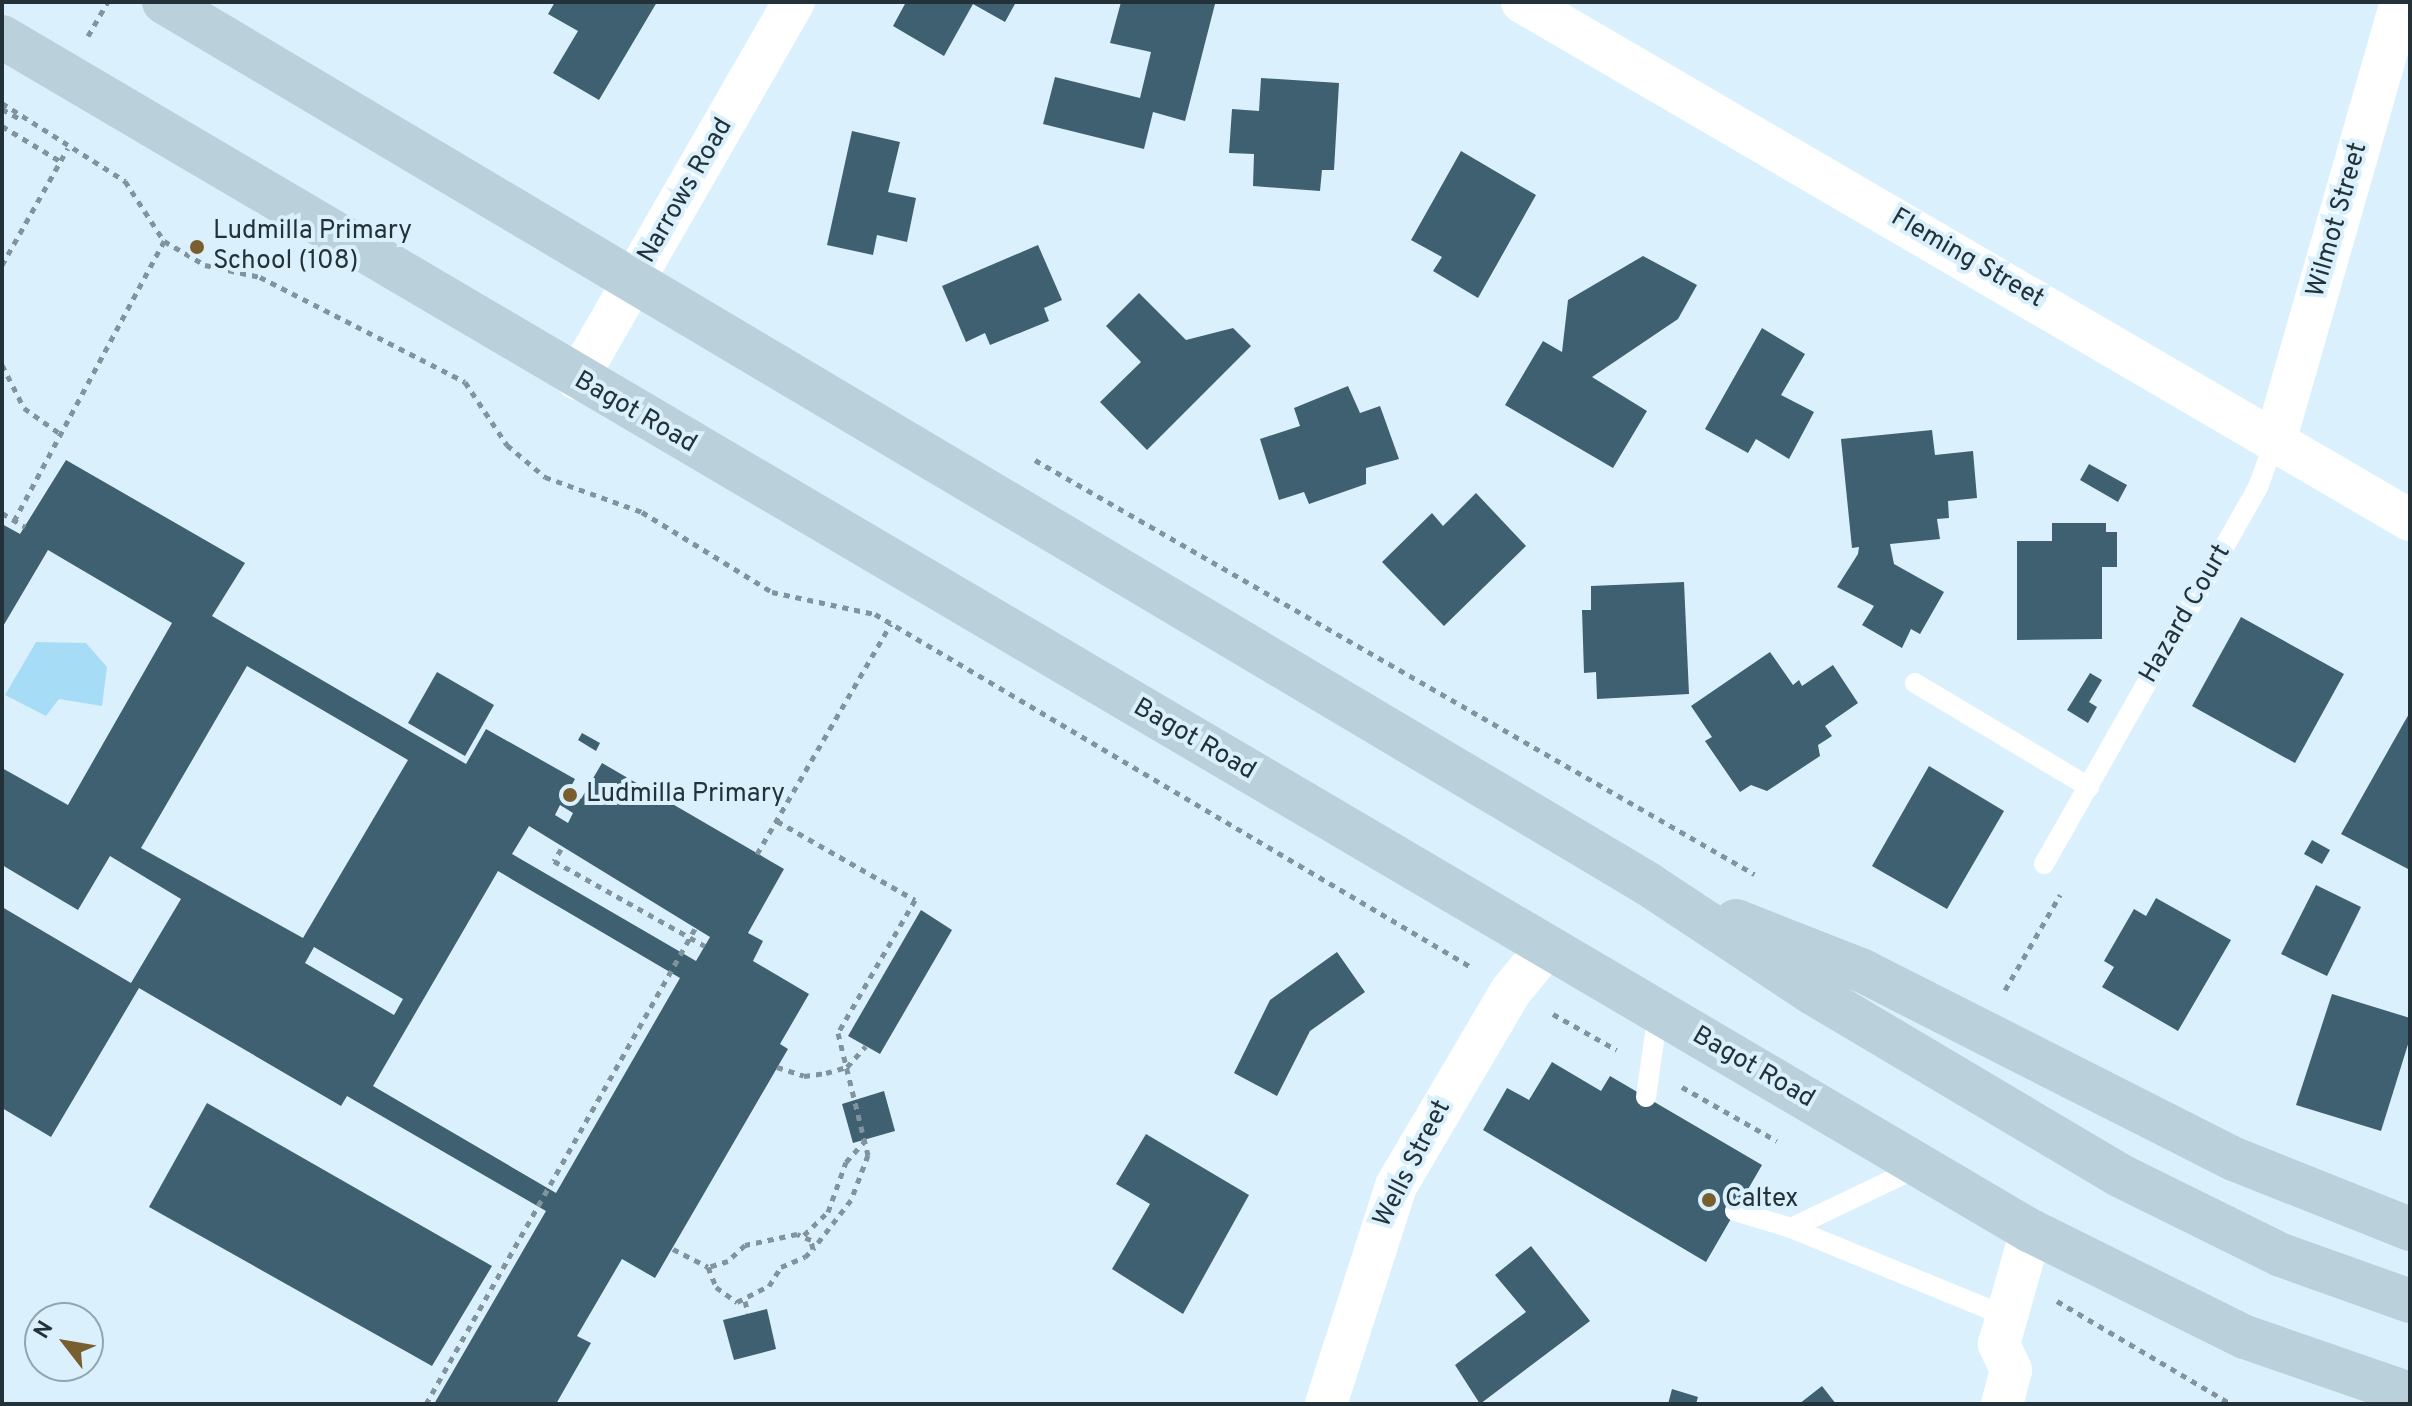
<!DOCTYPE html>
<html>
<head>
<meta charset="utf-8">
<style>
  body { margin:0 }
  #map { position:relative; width:2412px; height:1406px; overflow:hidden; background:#daf1fd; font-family:Overpass,sans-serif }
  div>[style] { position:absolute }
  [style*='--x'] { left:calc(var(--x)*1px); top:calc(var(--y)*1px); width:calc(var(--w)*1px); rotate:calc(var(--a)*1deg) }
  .green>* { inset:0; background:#a7dcf7 }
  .building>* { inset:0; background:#3e6070 }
  .path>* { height:5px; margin-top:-2.5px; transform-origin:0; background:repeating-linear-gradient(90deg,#81949e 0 6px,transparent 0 12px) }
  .lane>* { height:20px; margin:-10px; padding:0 10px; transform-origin:10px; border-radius:10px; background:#fff }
  .street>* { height:42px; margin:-21px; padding:0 21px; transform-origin:21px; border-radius:21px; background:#fff }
  .secondary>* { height:44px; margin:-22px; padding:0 22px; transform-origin:22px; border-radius:22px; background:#bad1dc }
  .dots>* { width:22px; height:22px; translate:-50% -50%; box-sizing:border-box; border:4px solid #daf1fd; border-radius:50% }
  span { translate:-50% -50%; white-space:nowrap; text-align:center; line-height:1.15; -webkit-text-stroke:8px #daf1fd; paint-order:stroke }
  .street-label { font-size:26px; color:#233239 }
  .poi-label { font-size:26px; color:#233239 }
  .left { translate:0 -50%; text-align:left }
  .frame { position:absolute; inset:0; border:4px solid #233239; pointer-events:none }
  .north { position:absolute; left:24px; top:1302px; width:80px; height:80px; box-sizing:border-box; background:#daf1fd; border:2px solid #91a5af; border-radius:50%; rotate:301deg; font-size:22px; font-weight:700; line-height:32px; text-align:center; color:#233239 }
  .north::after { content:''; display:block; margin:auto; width:28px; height:36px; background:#795f30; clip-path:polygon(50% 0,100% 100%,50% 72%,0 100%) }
</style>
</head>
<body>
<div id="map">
  <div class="green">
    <div style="clip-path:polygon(36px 642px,86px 643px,107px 667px,102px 706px,59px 699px,46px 716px,5px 695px)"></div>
  </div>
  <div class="building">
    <div style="clip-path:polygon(555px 2px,657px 2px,599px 100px,553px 73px,578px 31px,548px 14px)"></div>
    <div style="clip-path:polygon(906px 2px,1016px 2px,1005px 22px,973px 4px,944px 56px,893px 26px)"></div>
    <div style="clip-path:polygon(1121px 2px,1215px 4px,1185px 121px,1153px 112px,1144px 149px,1043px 124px,1055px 77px,1140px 98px,1151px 52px,1110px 43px)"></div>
    <div style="clip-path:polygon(1261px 78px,1339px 83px,1334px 170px,1322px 170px,1320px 191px,1253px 186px,1254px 154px,1229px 153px,1232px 109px,1259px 111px)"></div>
    <div style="clip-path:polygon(852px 131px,900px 142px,888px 192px,916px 198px,907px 242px,877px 235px,873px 255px,827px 245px)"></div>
    <div style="clip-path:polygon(1461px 151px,1536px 195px,1478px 298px,1433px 271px,1442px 257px,1411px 240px)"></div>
    <div style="clip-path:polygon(1038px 245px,1062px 300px,1044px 308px,1049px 321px,990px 345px,985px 333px,966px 342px,942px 286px)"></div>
    <div style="clip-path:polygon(1643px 256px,1697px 285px,1678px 319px,1592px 377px,1647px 411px,1613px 468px,1505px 405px,1543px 341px,1562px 352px,1568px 300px)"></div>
    <div style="clip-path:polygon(1139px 293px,1186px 340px,1233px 328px,1251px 346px,1147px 450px,1100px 402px,1141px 362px,1106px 326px)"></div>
    <div style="clip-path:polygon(1762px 328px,1805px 354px,1781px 395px,1814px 412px,1789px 459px,1756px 439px,1748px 453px,1705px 429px)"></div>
    <div style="clip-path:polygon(1348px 386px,1360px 413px,1380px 406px,1399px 459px,1366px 468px,1366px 484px,1309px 504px,1304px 492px,1279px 500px,1260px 439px,1300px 426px,1294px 408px)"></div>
    <div style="clip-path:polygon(1932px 430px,1935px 455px,1973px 451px,1977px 498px,1948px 501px,1949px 518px,1937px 519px,1940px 539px,1890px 544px,1894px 564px,1944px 592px,1920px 634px,1911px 629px,1902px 648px,1862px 625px,1874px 606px,1837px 587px,1858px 554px,1859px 547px,1852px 548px,1841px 439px)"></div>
    <div style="clip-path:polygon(evenodd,66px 460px,245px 563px,212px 616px,466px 764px,486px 729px,575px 779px,568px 792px,581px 799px,602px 763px,784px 869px,748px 933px,763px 941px,753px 961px,809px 994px,780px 1044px,788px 1049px,655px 1278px,622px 1259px,577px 1336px,591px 1343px,556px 1404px,434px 1404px,546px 1211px,347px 1096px,341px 1106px,139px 988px,51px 1137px,2px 1108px,2px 907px,131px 983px,181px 899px,110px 856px,78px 910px,2px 865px,2px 768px,68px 805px,172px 623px,48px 550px,2px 628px,2px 524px,20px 534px,66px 460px,247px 666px,408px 760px,303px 938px,141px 848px,247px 666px,66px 460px,560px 805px,573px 813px,568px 823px,555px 815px,560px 805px,66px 460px,529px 826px,710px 937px,696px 961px,512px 854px,529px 826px,66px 460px,498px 871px,680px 978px,556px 1193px,373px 1086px,498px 871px,66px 460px,314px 947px,403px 999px,394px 1015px,305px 963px,314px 947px)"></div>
    <div style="clip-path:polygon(2089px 464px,2127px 485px,2118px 502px,2080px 480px)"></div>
    <div style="clip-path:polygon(1476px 493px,1526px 546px,1444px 626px,1382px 562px,1432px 513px,1443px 526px)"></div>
    <div style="clip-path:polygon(2052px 523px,2106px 523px,2106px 532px,2117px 532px,2117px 567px,2102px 567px,2102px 639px,2017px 640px,2017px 541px,2052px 541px)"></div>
    <div style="clip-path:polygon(1684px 582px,1689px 694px,1597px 699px,1596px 672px,1584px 673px,1582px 610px,1591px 610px,1591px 586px)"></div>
    <div style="clip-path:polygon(2241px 617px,2344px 674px,2295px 763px,2192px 706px)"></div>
    <div style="clip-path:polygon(1770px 652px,1793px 685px,1799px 680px,1802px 686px,1833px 665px,1858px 703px,1825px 726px,1832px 736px,1818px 745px,1820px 756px,1767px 791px,1751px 785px,1740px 792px,1705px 741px,1712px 737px,1691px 706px)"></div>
    <div style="clip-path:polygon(437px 672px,494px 705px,465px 756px,408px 723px)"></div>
    <div style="clip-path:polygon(2090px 673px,2102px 680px,2089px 702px,2097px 707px,2088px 723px,2067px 710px)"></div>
    <div style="clip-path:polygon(2410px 712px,2410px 870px,2341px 834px)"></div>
    <div style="clip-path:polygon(582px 733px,600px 743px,596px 751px,578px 740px)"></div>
    <div style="clip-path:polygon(1929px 766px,2004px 811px,1947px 909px,1872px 866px)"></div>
    <div style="clip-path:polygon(2312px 840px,2330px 850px,2322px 864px,2304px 854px)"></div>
    <div style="clip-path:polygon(2316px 885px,2361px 907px,2327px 976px,2281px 954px)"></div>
    <div style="clip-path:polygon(2156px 898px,2231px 940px,2178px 1031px,2102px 987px,2114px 967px,2104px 961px,2134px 909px,2146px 916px)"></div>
    <div style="clip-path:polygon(921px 910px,952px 930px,880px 1054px,848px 1036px)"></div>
    <div style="clip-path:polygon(1337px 952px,1365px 992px,1310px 1031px,1277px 1096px,1234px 1073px,1270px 1000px)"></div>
    <div style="clip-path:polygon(2332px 994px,2410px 1018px,2410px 1038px,2381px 1131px,2296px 1105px)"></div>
    <div style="clip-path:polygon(1552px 1062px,1601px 1091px,1610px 1076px,1762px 1165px,1706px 1262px,1483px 1130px,1507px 1088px,1529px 1100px)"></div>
    <div style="clip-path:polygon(884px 1091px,895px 1131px,853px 1143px,842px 1104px)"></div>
    <div style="clip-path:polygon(207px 1103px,492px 1266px,432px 1366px,149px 1207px)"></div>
    <div style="clip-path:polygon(1146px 1134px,1249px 1195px,1183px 1314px,1112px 1269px,1150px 1204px,1116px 1184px)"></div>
    <div style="clip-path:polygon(1531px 1246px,1590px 1321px,1480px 1404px,1455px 1365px,1526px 1312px,1495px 1275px)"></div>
    <div style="clip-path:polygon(767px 1309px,776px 1349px,734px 1360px,723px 1320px)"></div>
    <div style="clip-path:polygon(1822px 1386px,1836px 1404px,1799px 1404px)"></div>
    <div style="clip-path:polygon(1672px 1389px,1698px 1397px,1696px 1404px,1668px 1404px)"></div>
  </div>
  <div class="path">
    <div style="--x:88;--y:36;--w:39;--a:-60"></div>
    <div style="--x:2;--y:103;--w:146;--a:32.4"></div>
    <div style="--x:125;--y:181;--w:72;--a:57"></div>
    <div style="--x:164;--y:241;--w:48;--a:30.3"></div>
    <div style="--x:205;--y:265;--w:56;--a:12.3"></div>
    <div style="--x:260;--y:277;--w:230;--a:27.1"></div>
    <div style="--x:465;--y:382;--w:76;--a:56.3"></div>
    <div style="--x:507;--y:445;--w:50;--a:40.1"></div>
    <div style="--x:545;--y:477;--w:103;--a:19.8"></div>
    <div style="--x:642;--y:512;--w:153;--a:31.6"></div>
    <div style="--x:772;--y:592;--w:105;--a:12.1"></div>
    <div style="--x:875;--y:614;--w:693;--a:30.64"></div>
    <div style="--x:2;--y:109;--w:21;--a:29"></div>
    <div style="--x:2;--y:126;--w:68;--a:31.1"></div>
    <div style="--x:2;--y:265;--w:134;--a:-60.6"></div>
    <div style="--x:2;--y:365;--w:48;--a:62.9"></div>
    <div style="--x:24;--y:408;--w:47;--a:35.4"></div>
    <div style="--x:1035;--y:460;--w:830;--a:29.93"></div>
    <div style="--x:2;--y:513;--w:27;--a:31"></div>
    <div style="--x:14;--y:521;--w:318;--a:-61.8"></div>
    <div style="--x:777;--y:821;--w:159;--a:29.8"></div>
    <div style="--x:915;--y:900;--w:154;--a:120.1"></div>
    <div style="--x:838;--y:1033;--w:126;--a:76.2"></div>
    <div style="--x:868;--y:1155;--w:48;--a:110.7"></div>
    <div style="--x:851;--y:1200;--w:62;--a:127.8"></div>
    <div style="--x:561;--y:849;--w:14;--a:120"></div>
    <div style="--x:554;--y:861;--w:173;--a:29.4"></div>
    <div style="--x:757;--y:854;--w:266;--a:-59.8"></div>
    <div style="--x:2005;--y:990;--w:110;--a:-59.9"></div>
    <div style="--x:1553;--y:1014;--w:73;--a:29.4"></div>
    <div style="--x:777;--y:1067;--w:28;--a:18"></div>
    <div style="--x:804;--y:1076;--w:22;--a:-8"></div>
    <div style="--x:826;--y:1073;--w:22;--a:-16"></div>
    <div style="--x:847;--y:1067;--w:28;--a:-48"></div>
    <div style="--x:1682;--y:1087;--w:109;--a:29.6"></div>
    <div style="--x:804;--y:1235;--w:33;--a:-44"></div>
    <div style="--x:828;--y:1212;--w:53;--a:-70.2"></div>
    <div style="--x:846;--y:1162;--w:28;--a:-48"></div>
    <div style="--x:673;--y:1249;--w:39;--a:27"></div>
    <div style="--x:708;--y:1267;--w:22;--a:68"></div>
    <div style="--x:716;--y:1287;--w:26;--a:36"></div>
    <div style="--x:737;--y:1302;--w:36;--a:-27"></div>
    <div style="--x:769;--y:1286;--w:22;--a:-58"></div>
    <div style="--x:781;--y:1267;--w:26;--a:-23"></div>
    <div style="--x:805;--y:1257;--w:11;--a:-45"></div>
    <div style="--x:813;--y:1249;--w:9;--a:-103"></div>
    <div style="--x:811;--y:1240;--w:15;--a:-157"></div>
    <div style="--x:797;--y:1234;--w:53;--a:168.1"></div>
    <div style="--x:745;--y:1245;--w:23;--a:137"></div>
    <div style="--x:728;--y:1261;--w:21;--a:163"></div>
    <div style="--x:745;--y:1301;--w:12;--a:76"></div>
    <div style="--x:2057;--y:1301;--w:202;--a:30.6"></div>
    <div style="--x:426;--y:1404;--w:548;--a:-60.49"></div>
  </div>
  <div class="lane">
    <div style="--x:1915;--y:683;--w:203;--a:30.9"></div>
    <div style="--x:2044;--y:864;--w:434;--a:-60.4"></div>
    <div style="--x:2258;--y:487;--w:52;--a:-69.8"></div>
    <div style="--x:1646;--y:1097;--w:85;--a:-81.9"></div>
    <div style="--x:1735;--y:1211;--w:59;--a:16.9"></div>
    <div style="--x:1791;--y:1228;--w:144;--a:-25.5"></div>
    <div style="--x:1791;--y:1228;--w:232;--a:22.3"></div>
  </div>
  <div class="street">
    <div style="--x:1522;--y:2;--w:1028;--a:30.26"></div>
    <div style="--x:577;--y:379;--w:435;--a:-60.1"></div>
    <div style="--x:2276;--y:438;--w:454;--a:-74"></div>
    <div style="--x:1326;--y:1404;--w:229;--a:-72.2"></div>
    <div style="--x:1396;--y:1186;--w:226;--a:-59.5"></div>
    <div style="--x:1511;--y:991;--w:57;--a:-50.7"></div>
    <div style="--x:2002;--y:1404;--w:35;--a:-75"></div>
    <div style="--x:2011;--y:1370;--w:29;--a:-115"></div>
    <div style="--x:1999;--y:1344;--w:117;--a:-74.2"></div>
  </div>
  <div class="secondary">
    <div style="--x:164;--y:2;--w:1726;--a:30.72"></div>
    <div style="--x:1648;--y:884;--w:196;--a:33.5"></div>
    <div style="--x:1811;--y:992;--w:358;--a:30.7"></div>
    <div style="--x:2119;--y:1175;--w:181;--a:26.3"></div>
    <div style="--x:2281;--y:1255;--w:137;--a:19.6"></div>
    <div style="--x:2;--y:37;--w:2354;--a:30.48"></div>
    <div style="--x:2031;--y:1231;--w:239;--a:26.4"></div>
    <div style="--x:2245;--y:1337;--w:175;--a:19.1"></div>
    <div style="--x:1736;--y:921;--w:136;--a:21.5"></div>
    <div style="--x:1863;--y:971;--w:416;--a:26.9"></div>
    <div style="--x:2234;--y:1159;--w:189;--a:21.7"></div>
  </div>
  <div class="dots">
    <div style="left:197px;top:247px;background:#795f30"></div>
    <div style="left:570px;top:795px;background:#795f30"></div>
    <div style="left:1709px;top:1200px;background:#795f30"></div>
  </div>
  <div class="street-label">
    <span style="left:686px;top:191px;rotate:-60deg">Narrows Road</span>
    <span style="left:2338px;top:220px;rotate:-74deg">Wilmot Street</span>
    <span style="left:1967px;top:259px;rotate:30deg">Fleming Street</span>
    <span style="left:635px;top:413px;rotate:30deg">Bagot Road</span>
    <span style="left:2186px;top:614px;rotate:-60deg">Hazard Court</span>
    <span style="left:1194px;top:740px;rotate:30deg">Bagot Road</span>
    <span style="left:1753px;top:1068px;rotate:30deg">Bagot Road</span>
    <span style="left:1413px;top:1164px;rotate:-63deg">Wells Street</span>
  </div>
  <div class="poi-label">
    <span class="left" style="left:213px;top:247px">Ludmilla Primary<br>School (108)</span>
    <span class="left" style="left:586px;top:795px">Ludmilla Primary</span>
    <span class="left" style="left:1725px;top:1200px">Caltex</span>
  </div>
  <div class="frame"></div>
  <div class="north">N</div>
</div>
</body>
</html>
